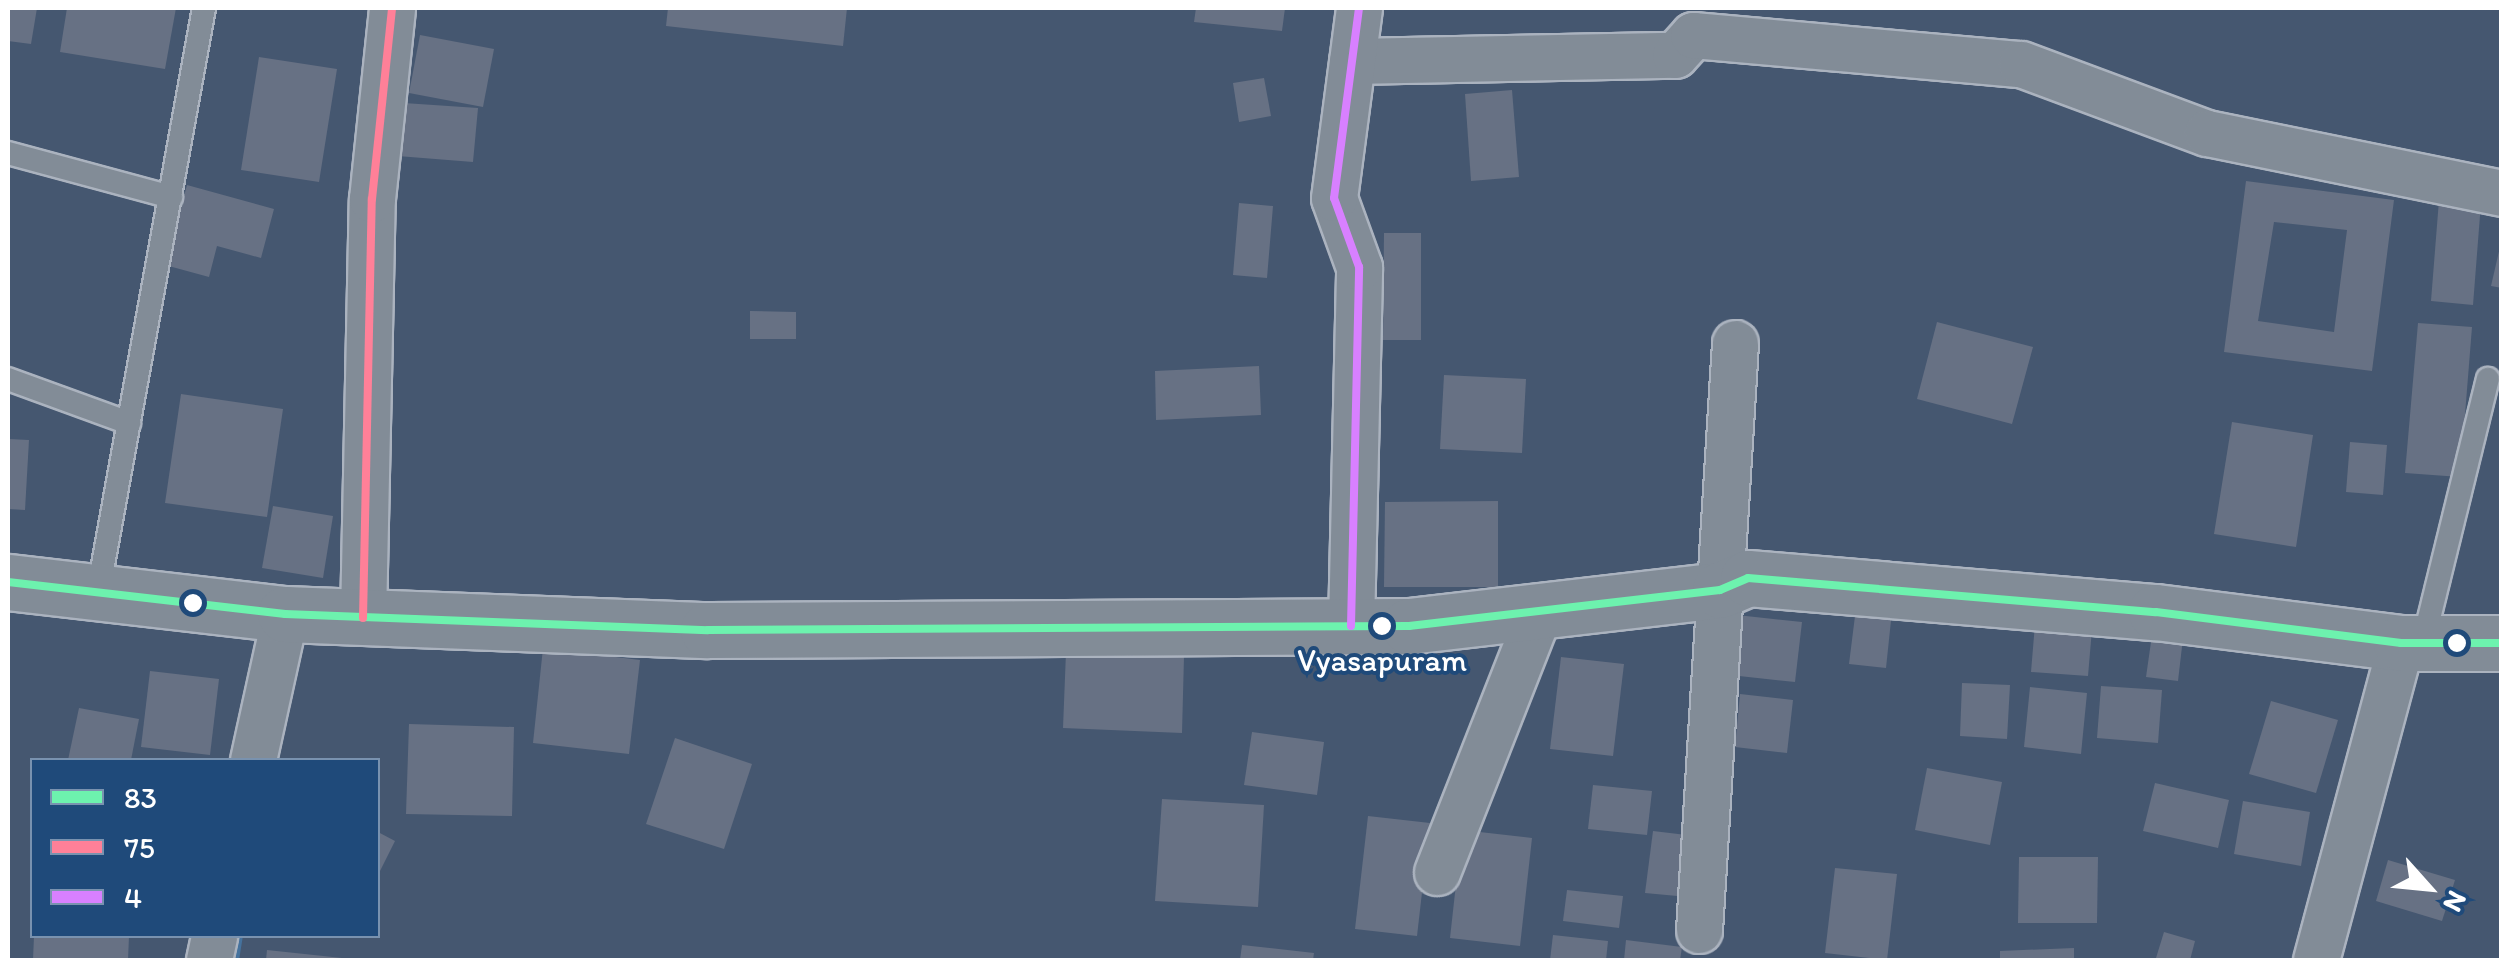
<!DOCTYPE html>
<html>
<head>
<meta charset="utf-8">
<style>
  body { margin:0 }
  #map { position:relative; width:2509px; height:968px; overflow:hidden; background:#455770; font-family:Itim,sans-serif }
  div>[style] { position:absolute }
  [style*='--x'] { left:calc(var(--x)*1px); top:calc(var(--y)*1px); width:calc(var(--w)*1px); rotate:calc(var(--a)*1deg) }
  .stream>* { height:14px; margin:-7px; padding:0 7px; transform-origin:7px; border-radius:7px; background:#45729d }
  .building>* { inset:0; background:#677184 }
  .roads { filter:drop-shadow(2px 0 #abb3bf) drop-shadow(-2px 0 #abb3bf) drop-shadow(0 2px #abb3bf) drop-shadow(0 -2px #abb3bf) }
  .lane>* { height:22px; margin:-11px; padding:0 11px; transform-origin:11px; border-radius:11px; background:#828c97 }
  .street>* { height:45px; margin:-22.5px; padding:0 22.5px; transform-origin:22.5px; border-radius:22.5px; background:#828c97 }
  .secondary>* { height:55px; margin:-27.5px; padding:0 27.5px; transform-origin:27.5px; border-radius:27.5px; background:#828c97 }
  .bus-1>* { height:8px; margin:-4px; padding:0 4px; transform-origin:4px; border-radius:4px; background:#6df2ae }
  .bus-2>* { height:8px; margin:-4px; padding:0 4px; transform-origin:4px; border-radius:4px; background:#ff8098 }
  .bus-3>* { height:8px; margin:-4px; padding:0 4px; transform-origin:4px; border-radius:4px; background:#d880ff }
  .dots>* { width:28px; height:28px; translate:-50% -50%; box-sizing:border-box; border:5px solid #1f4a7a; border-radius:50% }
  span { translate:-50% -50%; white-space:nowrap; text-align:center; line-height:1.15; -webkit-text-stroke:8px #1f4a7a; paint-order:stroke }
  .bus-label { font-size:32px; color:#fff }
  .frame { position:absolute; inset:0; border:10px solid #fff; pointer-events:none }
  .legend { position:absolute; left:30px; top:758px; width:350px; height:180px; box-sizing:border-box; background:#1f4a7a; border:2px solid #7992af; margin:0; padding:12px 18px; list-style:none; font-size:30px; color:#fff }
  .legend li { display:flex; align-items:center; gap:20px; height:50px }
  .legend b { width:50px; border:2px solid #7992af }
  .north { position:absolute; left:2379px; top:838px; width:100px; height:100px; -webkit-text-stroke:8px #1f4a7a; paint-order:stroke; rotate:117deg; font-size:28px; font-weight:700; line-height:40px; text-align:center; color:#fff }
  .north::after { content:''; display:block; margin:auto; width:35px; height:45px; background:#fff; clip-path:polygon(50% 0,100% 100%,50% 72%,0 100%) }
</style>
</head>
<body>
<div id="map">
  <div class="stream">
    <div style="--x:232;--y:960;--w:24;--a:-81"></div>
  </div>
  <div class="building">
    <div style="clip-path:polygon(8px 8px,37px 8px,31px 44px,8px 41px)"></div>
    <div style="clip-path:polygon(67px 8px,176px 8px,165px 69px,60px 52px)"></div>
    <div style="clip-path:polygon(668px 8px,847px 8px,843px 46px,666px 26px)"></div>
    <div style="clip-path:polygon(1196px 8px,1285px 8px,1282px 31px,1194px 22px)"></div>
    <div style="clip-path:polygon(420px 35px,494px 49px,483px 107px,409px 93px)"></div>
    <div style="clip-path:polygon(259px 57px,337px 69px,319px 182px,241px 170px)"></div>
    <div style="clip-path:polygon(1264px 78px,1271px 116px,1239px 122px,1233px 83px)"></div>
    <div style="clip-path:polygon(1512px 90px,1519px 177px,1471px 181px,1465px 94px)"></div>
    <div style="clip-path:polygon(389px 102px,478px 108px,473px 162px,385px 155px)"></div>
    <div style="clip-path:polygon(evenodd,2246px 181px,2394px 200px,2372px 371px,2224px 352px,2246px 181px,2274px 222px,2347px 230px,2334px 332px,2258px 321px,2274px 222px)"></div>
    <div style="clip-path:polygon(187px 185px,274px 209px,261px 258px,217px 246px,209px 277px,165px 265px)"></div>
    <div style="clip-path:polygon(2439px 200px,2481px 203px,2473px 305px,2431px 301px)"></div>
    <div style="clip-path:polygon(1239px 203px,1273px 206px,1267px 278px,1233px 275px)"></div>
    <div style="clip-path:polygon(1384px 233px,1421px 233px,1421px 340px,1383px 340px)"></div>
    <div style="clip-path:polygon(2500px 247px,2502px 247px,2502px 288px,2491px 286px)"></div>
    <div style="clip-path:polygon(750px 311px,796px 312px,796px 339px,750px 339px)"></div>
    <div style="clip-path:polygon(1937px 322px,2033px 347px,2012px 424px,1917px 399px)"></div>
    <div style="clip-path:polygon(2418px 323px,2472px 327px,2460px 477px,2405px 473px)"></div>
    <div style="clip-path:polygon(1259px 366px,1261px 415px,1156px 420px,1155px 371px)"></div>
    <div style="clip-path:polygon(1444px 375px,1526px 379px,1522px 453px,1440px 449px)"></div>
    <div style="clip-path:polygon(181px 394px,283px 409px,267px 517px,165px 503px)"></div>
    <div style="clip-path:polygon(2232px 422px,2313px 435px,2296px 547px,2214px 534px)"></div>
    <div style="clip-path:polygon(8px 439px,29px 440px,25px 510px,8px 509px)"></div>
    <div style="clip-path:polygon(2350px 442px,2387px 445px,2383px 495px,2346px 492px)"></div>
    <div style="clip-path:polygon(1498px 501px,1498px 587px,1384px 587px,1385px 502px)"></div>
    <div style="clip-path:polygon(273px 506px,333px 516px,323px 578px,262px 568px)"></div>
    <div style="clip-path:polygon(1856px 608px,1892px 611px,1886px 668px,1849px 664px)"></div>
    <div style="clip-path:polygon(1737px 615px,1802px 622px,1795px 682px,1730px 675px)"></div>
    <div style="clip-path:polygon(2035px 624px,2092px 629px,2088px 676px,2031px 672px)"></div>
    <div style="clip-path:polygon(2152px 635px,2183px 638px,2178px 681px,2146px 677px)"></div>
    <div style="clip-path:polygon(543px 648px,640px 660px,629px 754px,533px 743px)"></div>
    <div style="clip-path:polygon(1066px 652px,1184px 656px,1182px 733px,1063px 728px)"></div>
    <div style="clip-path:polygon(1561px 657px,1624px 664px,1613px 756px,1550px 749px)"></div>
    <div style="clip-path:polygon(150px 671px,219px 679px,210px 755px,141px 747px)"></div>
    <div style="clip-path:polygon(1962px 683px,2010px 685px,2007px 739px,1960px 736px)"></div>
    <div style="clip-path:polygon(2101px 686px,2162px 690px,2158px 743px,2097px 738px)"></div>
    <div style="clip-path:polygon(2030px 687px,2087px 693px,2081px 754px,2024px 747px)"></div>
    <div style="clip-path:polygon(1740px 694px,1793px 700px,1787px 753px,1735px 747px)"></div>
    <div style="clip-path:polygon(2271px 701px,2338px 720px,2316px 793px,2249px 774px)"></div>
    <div style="clip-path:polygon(79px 708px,139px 719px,131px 760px,68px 760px)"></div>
    <div style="clip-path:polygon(409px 724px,514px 727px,512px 816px,406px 814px)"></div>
    <div style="clip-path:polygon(1252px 732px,1324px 742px,1317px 795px,1244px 785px)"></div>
    <div style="clip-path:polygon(675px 738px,752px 764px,724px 849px,646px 824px)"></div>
    <div style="clip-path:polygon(1927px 768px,2002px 782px,1990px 845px,1915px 830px)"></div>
    <div style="clip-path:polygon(2155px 783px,2229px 800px,2218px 848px,2143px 831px)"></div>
    <div style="clip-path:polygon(1593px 785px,1652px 791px,1647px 835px,1588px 829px)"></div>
    <div style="clip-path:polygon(1162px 799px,1264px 805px,1258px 907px,1155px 901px)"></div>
    <div style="clip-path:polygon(2243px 801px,2310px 812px,2301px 866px,2234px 854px)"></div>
    <div style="clip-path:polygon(1368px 816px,1430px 823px,1417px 936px,1355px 929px)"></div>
    <div style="clip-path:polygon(1462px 830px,1532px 838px,1520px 946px,1450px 938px)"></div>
    <div style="clip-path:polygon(1653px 831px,1695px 836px,1688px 897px,1645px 893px)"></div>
    <div style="clip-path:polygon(378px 832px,395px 841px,378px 875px)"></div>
    <div style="clip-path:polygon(2019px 857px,2098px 857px,2097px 923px,2018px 923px)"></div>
    <div style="clip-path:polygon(2388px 860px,2455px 880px,2442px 921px,2376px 901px)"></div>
    <div style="clip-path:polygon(1835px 868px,1897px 874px,1887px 960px,1825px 953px)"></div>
    <div style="clip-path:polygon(1567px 890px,1623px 896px,1619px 928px,1563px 921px)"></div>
    <div style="clip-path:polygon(2164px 932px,2195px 941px,2190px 960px,2156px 958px)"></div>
    <div style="clip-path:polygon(1553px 935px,1608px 941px,1606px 960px,1550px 960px)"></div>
    <div style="clip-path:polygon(34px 936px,129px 936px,128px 960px,33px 960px)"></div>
    <div style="clip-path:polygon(1626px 940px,1682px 947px,1680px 960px,1624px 960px)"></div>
    <div style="clip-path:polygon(1242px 945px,1314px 953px,1313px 960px,1240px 960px)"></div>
    <div style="clip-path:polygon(2074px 948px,2074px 960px,2000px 960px,2000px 951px)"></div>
    <div style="clip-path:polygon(267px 950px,342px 958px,342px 960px,266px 960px)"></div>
  </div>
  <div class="roads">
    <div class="lane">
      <div style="--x:8;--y:153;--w:169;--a:15.1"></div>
      <div style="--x:8;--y:379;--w:129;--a:20"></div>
      <div style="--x:98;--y:592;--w:594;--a:-79.71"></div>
      <div style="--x:2423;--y:643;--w:272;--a:-76.2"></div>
    </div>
    <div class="street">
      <div style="--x:1352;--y:61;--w:323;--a:-1.1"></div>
      <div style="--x:1675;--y:55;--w:27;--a:-48"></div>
      <div style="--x:1693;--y:35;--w:329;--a:5.1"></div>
      <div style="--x:2021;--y:64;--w:198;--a:20.4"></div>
      <div style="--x:2207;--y:133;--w:301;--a:11.5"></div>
      <div style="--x:363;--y:618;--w:419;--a:-88.8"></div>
      <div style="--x:372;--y:199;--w:192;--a:-84"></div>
      <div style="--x:1351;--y:626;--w:359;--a:-88.7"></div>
      <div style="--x:1359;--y:267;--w:73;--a:-109.9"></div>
      <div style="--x:1334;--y:198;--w:192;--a:-82.5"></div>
      <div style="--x:253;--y:760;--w:149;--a:-77.6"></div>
      <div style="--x:1437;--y:872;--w:281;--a:-68.5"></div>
      <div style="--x:1699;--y:930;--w:588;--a:-86.49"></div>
      <div style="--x:209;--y:960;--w:25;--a:-78"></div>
      <div style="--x:2316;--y:960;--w:328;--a:-75"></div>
    </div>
    <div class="secondary">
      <div style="--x:8;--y:582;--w:279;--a:6.6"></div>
      <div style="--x:285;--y:614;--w:423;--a:2.2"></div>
      <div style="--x:708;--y:630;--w:701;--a:-0.33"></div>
      <div style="--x:1409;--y:626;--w:313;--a:-6.6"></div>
      <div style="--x:1720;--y:590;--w:30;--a:-23"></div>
      <div style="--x:1748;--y:578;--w:409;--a:4.8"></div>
      <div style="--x:2156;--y:612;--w:247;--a:7.2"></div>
      <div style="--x:2401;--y:643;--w:101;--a:0"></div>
    </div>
  </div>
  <div class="bus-1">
    <div style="--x:8;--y:582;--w:279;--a:6.6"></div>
    <div style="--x:285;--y:614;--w:423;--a:2.2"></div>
    <div style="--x:708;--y:630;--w:701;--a:-0.33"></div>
    <div style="--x:1409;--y:626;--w:313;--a:-6.6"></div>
    <div style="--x:1720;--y:590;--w:30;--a:-23"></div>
    <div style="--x:1748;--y:578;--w:409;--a:4.8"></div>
    <div style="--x:2156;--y:612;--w:247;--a:7.2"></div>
    <div style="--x:2401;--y:643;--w:101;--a:0"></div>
  </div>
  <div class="bus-2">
    <div style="--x:363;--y:618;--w:419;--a:-88.8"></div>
    <div style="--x:372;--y:199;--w:192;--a:-84"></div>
  </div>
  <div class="bus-3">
    <div style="--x:1351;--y:626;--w:359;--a:-88.7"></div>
    <div style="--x:1359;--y:267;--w:73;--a:-109.9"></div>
    <div style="--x:1334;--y:198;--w:192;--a:-82.5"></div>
  </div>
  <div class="dots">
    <div style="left:193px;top:603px;background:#fff"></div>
    <div style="left:1382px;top:626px;background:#fff"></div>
    <div style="left:2457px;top:643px;background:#fff"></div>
  </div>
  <div class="bus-label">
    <span style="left:1382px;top:660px">Vyasapuram</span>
  </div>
  <div class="frame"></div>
  <ul class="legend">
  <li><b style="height:12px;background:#6df2ae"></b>83</li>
  <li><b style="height:12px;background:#ff8098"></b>75</li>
  <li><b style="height:12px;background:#d880ff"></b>4</li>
  </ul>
  <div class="north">N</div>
</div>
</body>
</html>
